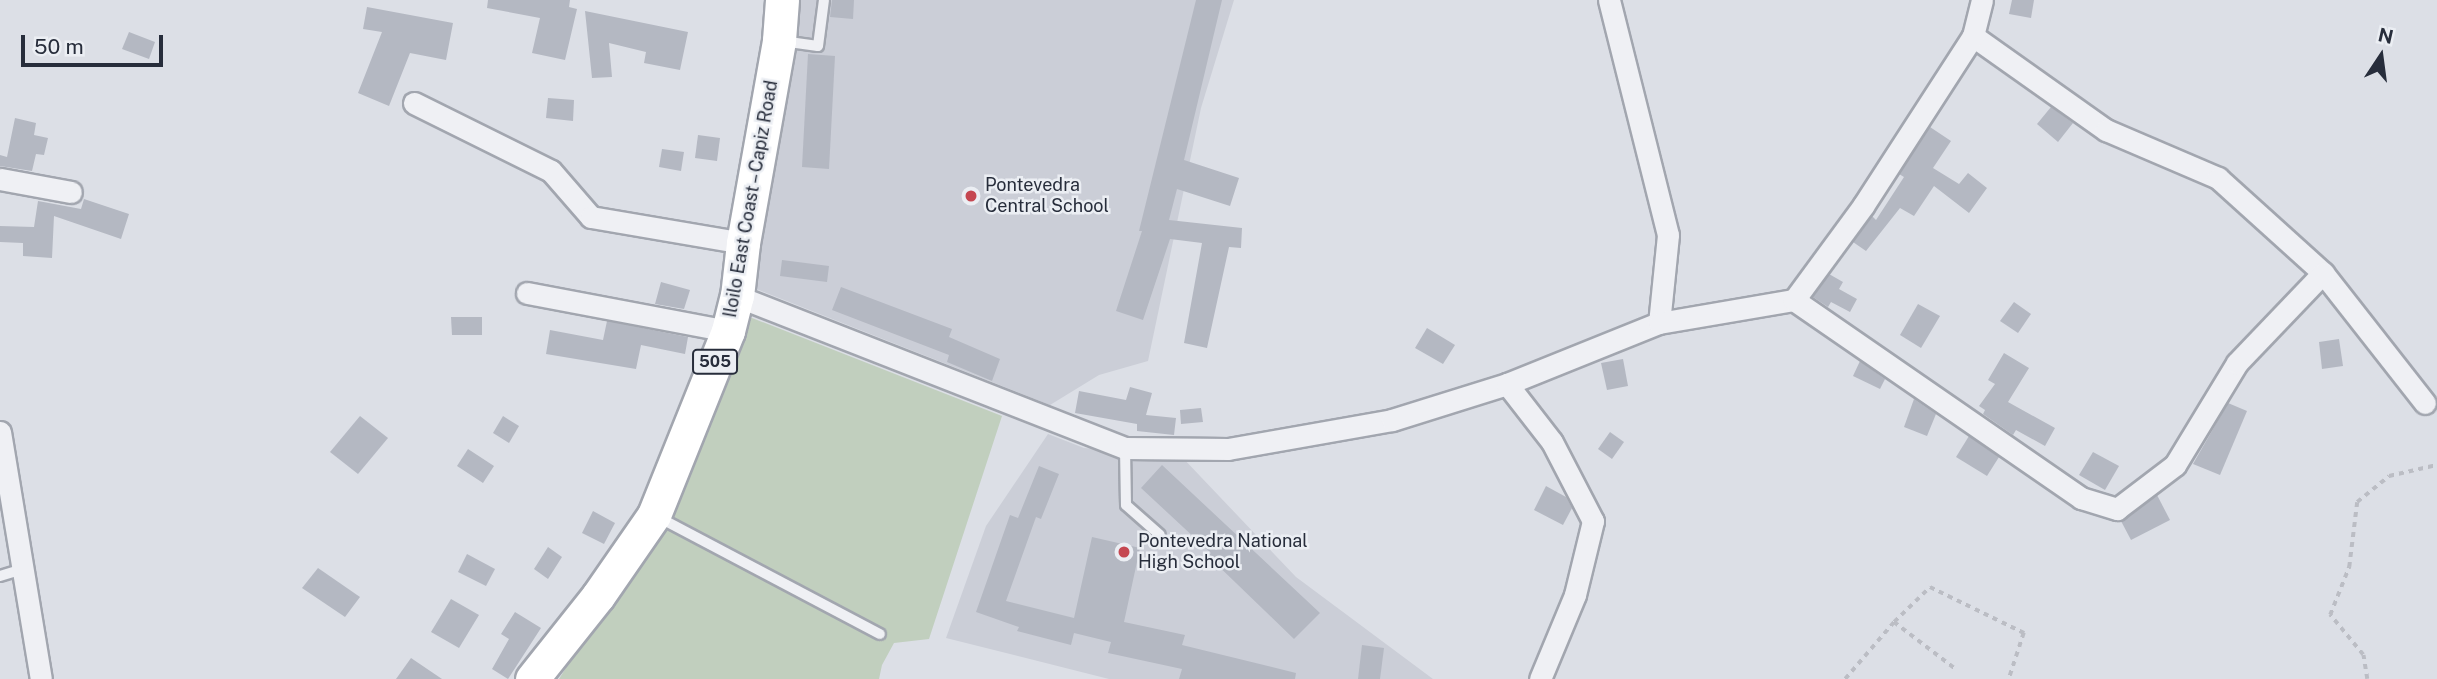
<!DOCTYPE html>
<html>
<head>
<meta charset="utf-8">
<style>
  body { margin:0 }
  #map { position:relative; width:2437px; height:679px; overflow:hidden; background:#dcdfe6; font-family:"Public Sans",sans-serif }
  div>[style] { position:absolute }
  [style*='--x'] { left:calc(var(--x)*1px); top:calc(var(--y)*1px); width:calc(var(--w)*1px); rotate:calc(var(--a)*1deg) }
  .built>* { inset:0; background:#cbced7 }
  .green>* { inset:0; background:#c1cfbe }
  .building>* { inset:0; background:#b4b8c2 }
  .path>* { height:3.5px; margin-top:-1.75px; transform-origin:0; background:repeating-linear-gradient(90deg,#bbbdc4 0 5px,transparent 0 10px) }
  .roads { filter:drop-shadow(2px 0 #a2a6af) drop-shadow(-2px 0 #a2a6af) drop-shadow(0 2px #a2a6af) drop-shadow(0 -2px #a2a6af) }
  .service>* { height:10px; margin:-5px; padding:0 5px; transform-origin:5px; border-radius:5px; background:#eff0f4 }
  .minor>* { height:21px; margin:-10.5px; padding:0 10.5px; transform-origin:10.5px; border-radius:10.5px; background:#eff0f4 }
  .primary>* { height:33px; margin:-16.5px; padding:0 16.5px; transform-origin:16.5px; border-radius:16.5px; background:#fff }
  .dots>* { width:19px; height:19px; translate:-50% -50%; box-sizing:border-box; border:4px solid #ebeef3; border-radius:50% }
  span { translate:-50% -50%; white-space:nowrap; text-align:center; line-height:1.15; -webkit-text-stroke:5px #ebeef3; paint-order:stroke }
  .shield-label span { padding:2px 5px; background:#ebeef3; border:2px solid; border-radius:5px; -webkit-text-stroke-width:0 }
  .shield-label { font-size:16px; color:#272d3b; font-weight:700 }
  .poi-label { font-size:18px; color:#272d3b }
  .left { translate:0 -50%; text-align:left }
  .street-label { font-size:18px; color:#272d3b }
  .north { position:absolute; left:2346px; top:21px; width:70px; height:70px; -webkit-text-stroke:5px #ebeef3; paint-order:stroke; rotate:13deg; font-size:19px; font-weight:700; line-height:28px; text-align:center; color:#272d3b }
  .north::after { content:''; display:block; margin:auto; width:24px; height:32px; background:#272d3b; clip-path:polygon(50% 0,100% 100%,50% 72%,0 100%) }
  .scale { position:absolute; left:21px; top:35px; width:142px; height:32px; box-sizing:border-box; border:4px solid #272d3b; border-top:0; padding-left:9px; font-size:21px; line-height:24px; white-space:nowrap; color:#272d3b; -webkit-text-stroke:5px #ebeef3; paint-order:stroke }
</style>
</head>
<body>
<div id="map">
  <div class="built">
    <div style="clip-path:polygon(791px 0,1234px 0,1201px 108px,1148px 361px,1099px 375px,1050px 405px,746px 285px)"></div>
    <div style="clip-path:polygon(1048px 434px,1084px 448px,1181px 456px,1296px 577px,1433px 679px,1109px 679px,946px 638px,986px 526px)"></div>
  </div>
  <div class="green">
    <div style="clip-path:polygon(742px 314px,1002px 416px,929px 639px,894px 643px,882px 665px,879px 679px,559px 679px,601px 612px)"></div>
  </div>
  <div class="building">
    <div style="clip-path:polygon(488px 0,570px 0,569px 7px,577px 9px,565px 60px,532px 53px,540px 18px,487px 8px)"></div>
    <div style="clip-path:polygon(832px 0,854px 0,853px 19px,830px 17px)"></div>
    <div style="clip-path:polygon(1196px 0,1222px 0,1184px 160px,1239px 178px,1230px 206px,1177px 189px,1169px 220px,1242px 228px,1241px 248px,1229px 247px,1207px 348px,1184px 343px,1202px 243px,1170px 239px,1143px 320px,1116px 311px,1142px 231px,1139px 231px)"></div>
    <div style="clip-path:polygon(2012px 0,2034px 0,2031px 18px,2009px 14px)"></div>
    <div style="clip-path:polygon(367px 7px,453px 23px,446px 60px,410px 53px,389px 106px,358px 93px,382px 32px,363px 29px)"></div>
    <div style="clip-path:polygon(585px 11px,688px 32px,680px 70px,644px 63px,646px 52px,609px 43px,612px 77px,592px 78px)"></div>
    <div style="clip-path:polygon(129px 32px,155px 42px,149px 59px,122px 49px)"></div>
    <div style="clip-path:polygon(808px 54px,835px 56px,829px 169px,802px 167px)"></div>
    <div style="clip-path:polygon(548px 98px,574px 100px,573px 121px,546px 118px)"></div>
    <div style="clip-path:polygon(2051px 107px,2073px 123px,2058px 142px,2037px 124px)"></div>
    <div style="clip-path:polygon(15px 118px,36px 123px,34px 135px,48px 138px,44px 155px,36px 154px,32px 171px,0 166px,0 155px,7px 157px)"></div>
    <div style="clip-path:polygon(1930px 127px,1951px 141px,1933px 168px,1959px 184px,1968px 173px,1987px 188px,1969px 213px,1934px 186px,1914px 216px,1900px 208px,1866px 251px,1853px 242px,1872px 216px,1876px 220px,1904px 177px,1899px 174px)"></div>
    <div style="clip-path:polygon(698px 135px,720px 138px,717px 161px,695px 158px)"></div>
    <div style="clip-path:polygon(662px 149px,684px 152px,681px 171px,659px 167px)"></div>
    <div style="clip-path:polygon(84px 199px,129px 214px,121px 239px,54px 216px,52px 258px,23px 256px,23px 243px,0 242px,0 226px,34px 227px,38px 201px,81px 209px)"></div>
    <div style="clip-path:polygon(782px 260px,829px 266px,827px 282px,780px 276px)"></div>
    <div style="clip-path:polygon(1829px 274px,1843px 282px,1839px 289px,1857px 299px,1850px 312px,1831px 302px,1828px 307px,1813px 297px)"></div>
    <div style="clip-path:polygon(661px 282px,690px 290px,684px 309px,655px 304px)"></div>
    <div style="clip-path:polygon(841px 287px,952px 329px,949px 337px,1000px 359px,992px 381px,947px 362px,949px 355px,832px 310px)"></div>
    <div style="clip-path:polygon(2014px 302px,2031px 314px,2018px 333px,2000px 321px)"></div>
    <div style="clip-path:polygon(1918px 304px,1940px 316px,1921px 348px,1900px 335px)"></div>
    <div style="clip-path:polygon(451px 317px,482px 317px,482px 335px,452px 335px)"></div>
    <div style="clip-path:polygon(607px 321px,688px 337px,685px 354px,641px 345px,636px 369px,546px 354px,550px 330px,603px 340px)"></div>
    <div style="clip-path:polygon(1427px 328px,1455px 345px,1443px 364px,1415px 348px)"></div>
    <div style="clip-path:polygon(2339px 339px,2343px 366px,2322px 369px,2319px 342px)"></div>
    <div style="clip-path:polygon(2004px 353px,2029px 368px,2008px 402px,2055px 428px,2045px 446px,2016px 430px,2013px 435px,1983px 414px,1985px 410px,1979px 406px,1995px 384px,1988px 380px)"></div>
    <div style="clip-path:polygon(1623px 359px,1628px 386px,1607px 390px,1601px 363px)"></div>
    <div style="clip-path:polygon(1860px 361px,1885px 379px,1880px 389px,1853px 376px)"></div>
    <div style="clip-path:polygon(1130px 387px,1152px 393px,1146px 415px,1176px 418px,1174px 435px,1137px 431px,1137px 424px,1075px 413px,1079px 391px,1126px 400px)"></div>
    <div style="clip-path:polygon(1914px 399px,1936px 414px,1927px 436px,1904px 427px)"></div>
    <div style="clip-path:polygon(2228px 403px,2247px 411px,2220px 475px,2193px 464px)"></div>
    <div style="clip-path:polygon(1201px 408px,1203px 422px,1181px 424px,1180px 410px)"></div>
    <div style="clip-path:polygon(360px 416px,388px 438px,358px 474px,330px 452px)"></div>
    <div style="clip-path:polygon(503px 416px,519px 426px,509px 443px,493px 433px)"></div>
    <div style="clip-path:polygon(1610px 432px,1624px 442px,1612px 459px,1598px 449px)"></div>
    <div style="clip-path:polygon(1969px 436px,1999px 457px,1987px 476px,1956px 457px)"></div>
    <div style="clip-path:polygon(468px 449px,494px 466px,483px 483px,457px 466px)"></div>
    <div style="clip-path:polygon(2093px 452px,2119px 466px,2105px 490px,2079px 475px)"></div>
    <div style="clip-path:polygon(1162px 465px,1320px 613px,1294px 639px,1208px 556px,1211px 553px,1141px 488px)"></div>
    <div style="clip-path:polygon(1039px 466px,1059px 474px,1041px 519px,1036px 517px,1006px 601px,1074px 618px,1092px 537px,1140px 548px,1124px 622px,1185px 635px,1182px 645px,1296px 673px,1295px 679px,1179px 679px,1182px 669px,1108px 653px,1111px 642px,1074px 633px,1071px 645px,1017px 631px,1019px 627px,976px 612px,1010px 515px,1018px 518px)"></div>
    <div style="clip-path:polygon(1546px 486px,1566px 497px,1572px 508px,1563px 525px,1534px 510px)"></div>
    <div style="clip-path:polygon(2157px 495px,2170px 520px,2131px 540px,2121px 521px)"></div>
    <div style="clip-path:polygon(593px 511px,615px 523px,604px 544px,582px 533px)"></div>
    <div style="clip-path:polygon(548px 547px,562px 557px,548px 579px,534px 569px)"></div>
    <div style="clip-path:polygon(467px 554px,495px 569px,486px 586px,458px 572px)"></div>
    <div style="clip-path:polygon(318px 568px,360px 597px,345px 617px,302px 588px)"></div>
    <div style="clip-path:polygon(451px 599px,479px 615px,459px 648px,431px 632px)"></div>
    <div style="clip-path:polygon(515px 612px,541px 628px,508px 679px,492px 669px,509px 639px,501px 634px)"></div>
    <div style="clip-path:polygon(1362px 645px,1384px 648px,1380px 679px,1358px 679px)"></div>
    <div style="clip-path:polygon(411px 658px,442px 679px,396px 679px)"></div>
  </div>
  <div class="path">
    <div style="--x:1894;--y:622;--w:79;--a:37.3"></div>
    <div style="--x:1845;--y:679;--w:75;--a:-49.3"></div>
    <div style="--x:1894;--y:622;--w:50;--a:-44.2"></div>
    <div style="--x:1930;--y:587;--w:105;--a:26.1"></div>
    <div style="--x:2024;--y:633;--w:48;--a:108.1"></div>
    <div style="--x:2367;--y:679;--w:24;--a:-99"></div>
    <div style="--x:2363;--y:655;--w:52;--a:-129.5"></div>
    <div style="--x:2330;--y:615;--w:52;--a:-68.4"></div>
    <div style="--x:2349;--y:567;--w:65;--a:-83"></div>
    <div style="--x:2357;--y:502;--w:41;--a:-39.1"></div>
    <div style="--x:2389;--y:476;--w:49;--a:-12.9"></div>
  </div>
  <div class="roads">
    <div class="service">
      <div style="--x:782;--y:41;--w:36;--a:8"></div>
      <div style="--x:818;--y:46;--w:46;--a:-82.6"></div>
      <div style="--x:1125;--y:448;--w:57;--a:89"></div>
      <div style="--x:1126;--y:505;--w:45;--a:41.4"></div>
      <div style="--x:656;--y:516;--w:253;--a:27.8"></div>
      <div style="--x:0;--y:576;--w:24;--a:-17"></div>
    </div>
    <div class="minor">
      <div style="--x:1609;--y:0;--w:242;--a:75.9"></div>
      <div style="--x:1668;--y:235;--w:88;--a:95.8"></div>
      <div style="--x:1973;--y:36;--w:163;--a:35.3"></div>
      <div style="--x:2106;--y:130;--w:122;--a:23.2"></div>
      <div style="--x:2218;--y:178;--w:142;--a:42.1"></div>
      <div style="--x:2323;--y:273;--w:165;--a:51.9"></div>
      <div style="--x:414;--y:103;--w:153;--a:26.4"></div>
      <div style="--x:551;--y:171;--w:61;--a:49"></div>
      <div style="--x:591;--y:217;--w:154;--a:9.7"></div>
      <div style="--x:0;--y:179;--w:72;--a:10.4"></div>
      <div style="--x:527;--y:293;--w:205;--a:10.7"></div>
      <div style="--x:737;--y:296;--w:417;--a:21.4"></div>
      <div style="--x:1125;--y:448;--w:103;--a:0.6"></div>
      <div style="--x:1228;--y:449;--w:167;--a:-10"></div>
      <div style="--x:1392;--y:420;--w:121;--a:-17.4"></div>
      <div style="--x:1507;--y:384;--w:164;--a:-21.9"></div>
      <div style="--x:1659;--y:323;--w:137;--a:-9.7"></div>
      <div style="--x:1794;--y:300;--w:117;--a:-53.7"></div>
      <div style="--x:1863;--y:206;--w:202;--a:-57.1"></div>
      <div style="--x:1973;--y:36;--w:37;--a:-76"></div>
      <div style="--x:1794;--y:300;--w:349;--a:34.6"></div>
      <div style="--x:2081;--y:498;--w:38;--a:17"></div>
      <div style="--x:2117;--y:509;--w:73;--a:-37.2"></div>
      <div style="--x:2175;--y:465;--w:119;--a:-58.7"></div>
      <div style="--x:2237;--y:363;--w:124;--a:-46.3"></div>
      <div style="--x:1507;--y:384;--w:73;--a:52.2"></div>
      <div style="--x:1552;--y:442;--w:89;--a:62.6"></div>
      <div style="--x:1593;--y:521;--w:76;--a:103.7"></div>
      <div style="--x:1575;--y:595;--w:91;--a:112.6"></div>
      <div style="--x:0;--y:432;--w:250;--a:80.6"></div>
    </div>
    <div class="primary">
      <div style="--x:532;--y:679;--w:106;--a:-51.5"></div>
      <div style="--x:598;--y:596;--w:98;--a:-55.3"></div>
      <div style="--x:654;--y:515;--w:198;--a:-68.1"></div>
      <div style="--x:728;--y:331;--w:36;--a:-76"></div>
      <div style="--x:737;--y:296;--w:53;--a:-83.5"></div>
      <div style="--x:743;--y:243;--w:206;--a:-79.9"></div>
      <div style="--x:779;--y:40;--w:40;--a:-85.7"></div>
    </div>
  </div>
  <div class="dots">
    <div style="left:971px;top:196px;background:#c54751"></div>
    <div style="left:1124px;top:552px;background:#c54751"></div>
  </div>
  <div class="shield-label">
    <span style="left:715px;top:362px">505</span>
  </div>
  <div class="poi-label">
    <span class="left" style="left:985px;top:196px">Pontevedra<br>Central School</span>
    <span class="left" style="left:1138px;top:552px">Pontevedra National<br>High School</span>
  </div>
  <div class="street-label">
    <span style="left:751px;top:199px;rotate:-80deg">Iloilo East Coast – Capiz Road</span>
  </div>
  <div class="north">N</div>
  <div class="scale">50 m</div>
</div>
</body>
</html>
